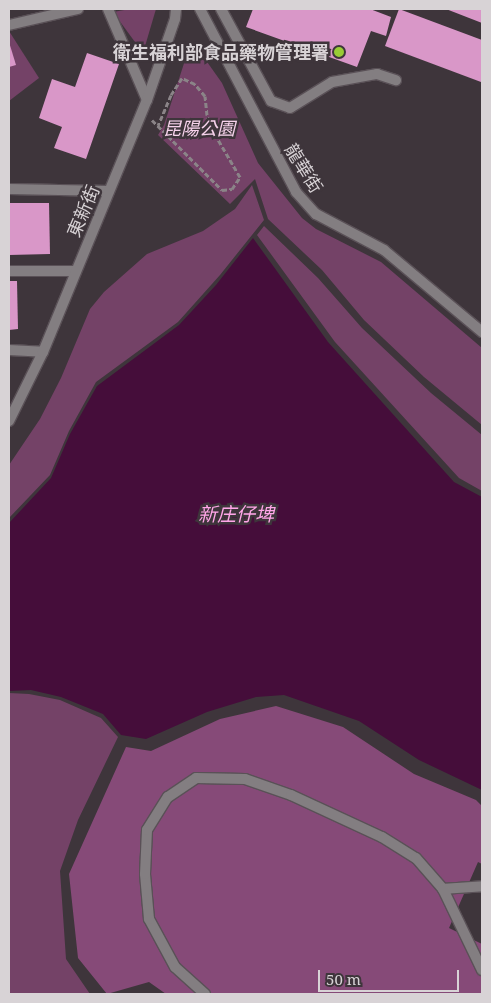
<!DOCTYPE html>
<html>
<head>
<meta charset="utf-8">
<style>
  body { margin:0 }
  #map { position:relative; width:491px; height:1003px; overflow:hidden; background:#3e353b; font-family:"Noto Serif","Noto Sans TC",serif }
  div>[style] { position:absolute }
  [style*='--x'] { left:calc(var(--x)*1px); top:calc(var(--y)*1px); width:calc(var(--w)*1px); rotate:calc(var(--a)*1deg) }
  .green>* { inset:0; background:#744267 }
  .forest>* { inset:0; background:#864a78 }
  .water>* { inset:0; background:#450d3a }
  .building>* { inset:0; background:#d997c8 }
  .path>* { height:3px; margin-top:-1.5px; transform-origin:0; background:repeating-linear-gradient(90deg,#8b8488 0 5px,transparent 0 7.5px) }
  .roads { filter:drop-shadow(1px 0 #5a5157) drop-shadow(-1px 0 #5a5157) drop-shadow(0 1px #5a5157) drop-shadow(0 -1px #5a5157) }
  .service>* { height:10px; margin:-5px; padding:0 5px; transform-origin:5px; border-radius:5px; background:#837e81 }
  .minor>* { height:10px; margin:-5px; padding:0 5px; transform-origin:5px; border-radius:5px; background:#837e81 }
  .dots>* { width:14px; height:14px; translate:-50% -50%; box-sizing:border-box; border:2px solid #3e353b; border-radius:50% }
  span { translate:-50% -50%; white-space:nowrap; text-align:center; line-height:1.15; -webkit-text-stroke:5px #3e353b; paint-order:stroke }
  .poi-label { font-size:18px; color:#d8d3d6; font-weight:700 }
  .right { translate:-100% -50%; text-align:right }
  .park-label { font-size:18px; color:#f6d2eb; font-style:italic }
  .street-label { font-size:18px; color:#d8d3d6 }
  .water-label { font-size:19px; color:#ffa6e8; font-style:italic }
  .frame { position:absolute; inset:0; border:10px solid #d8d3d6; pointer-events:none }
  .scale { position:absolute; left:318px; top:970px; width:141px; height:22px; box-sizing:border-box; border:2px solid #d8d3d6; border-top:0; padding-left:6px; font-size:15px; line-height:18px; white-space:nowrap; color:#d8d3d6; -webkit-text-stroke:4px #3e353b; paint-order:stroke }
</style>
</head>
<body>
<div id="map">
  <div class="green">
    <div style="clip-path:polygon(130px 9px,156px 9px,143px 53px,113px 12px)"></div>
    <div style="clip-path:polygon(9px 31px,39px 78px,9px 101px)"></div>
    <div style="clip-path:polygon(189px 48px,199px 58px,205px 59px,222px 83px,258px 163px,302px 218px,316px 229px,381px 262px,482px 348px,482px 425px,424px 377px,364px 320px,322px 270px,268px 219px,255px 179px,230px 204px,158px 135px,164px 125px)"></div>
    <div style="clip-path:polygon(252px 185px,264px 220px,220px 275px,178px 322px,96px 382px,69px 431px,50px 475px,9px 518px,9px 465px,40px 419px,61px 378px,90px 309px,104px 292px,147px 254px,203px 231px,235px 209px)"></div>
    <div style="clip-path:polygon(264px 226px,318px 278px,362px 328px,431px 393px,482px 435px,482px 491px,459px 478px,335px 342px,257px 235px)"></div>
    <div style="clip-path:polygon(9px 693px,29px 694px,60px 700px,101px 718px,118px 737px,78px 820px,60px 871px,66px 959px,90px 994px,9px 994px)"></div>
  </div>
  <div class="forest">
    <div style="clip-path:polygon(276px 706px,343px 727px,414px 774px,476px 800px,482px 806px,482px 864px,478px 862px,449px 928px,482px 944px,482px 994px,166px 994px,149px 982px,107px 994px,78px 958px,69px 874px,126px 747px,151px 751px,220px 719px)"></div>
  </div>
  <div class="water">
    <div style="clip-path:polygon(253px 238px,328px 342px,454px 482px,482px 497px,482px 790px,419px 760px,359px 721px,284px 695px,256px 697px,207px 712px,146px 739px,121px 735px,103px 714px,61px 697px,31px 690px,9px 691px,9px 523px,51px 478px,70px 434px,97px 386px,179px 325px,216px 285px)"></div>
  </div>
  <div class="building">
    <div style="clip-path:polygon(253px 9px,370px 9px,391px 17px,386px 36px,371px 31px,357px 67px,246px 27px)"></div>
    <div style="clip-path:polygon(399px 9px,482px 40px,481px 82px,385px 46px)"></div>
    <div style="clip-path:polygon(446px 9px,482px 9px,482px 23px)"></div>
    <div style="clip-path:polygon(9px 42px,16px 65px,9px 67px)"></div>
    <div style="clip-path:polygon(87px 53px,119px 64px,86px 159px,54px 148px,62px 127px,39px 118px,52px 79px,75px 87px)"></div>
    <div style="clip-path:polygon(9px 203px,49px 203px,50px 254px,9px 255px)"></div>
    <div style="clip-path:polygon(9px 281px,17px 281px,18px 329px,9px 330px)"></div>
  </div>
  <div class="path">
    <div style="--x:152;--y:120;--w:99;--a:45"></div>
    <div style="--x:222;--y:190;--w:10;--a:-6"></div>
    <div style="--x:232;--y:189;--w:14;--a:-56"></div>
    <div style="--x:240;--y:177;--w:56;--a:-120.3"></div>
    <div style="--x:212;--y:129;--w:15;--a:-110"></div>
    <div style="--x:207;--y:115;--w:19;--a:-96"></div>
    <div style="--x:205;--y:96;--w:16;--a:-130"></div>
    <div style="--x:195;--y:84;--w:14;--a:-155"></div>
    <div style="--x:182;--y:78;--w:20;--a:123"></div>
    <div style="--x:171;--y:95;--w:33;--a:113"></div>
  </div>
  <div class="roads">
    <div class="service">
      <div style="--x:108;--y:9;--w:99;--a:66.8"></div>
      <div style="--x:200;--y:9;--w:207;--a:62.3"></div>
      <div style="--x:296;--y:192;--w:30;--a:48"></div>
      <div style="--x:316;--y:214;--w:77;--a:27.9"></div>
      <div style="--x:384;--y:250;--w:128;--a:39.9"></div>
      <div style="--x:221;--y:9;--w:105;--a:61.5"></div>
      <div style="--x:271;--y:101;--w:20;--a:20"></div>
      <div style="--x:290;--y:108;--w:49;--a:-31.8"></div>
      <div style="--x:332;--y:82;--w:46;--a:-10.1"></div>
      <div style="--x:377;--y:74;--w:20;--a:18"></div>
      <div style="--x:9;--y:189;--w:100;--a:1.1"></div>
      <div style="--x:9;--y:271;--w:67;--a:0"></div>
      <div style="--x:9;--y:350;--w:34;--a:3"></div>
      <div style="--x:443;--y:889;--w:39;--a:-4"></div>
      <div style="--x:205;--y:994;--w:40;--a:-138"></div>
      <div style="--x:175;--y:967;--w:55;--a:-118.4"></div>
      <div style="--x:149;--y:919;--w:45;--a:-95.1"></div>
      <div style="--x:145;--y:874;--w:44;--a:-87.4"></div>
      <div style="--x:147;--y:830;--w:39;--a:-58"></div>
      <div style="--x:168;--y:797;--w:34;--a:-34"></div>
      <div style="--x:196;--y:778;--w:49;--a:1.2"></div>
      <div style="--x:245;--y:779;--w:49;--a:19.2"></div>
      <div style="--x:291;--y:795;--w:100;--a:24.8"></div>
      <div style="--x:382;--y:837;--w:40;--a:32"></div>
      <div style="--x:416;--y:858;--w:41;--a:48.9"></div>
      <div style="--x:443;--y:889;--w:90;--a:64.3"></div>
    </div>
    <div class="minor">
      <div style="--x:9;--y:25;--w:71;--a:-13.1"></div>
      <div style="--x:9;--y:421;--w:77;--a:-63.8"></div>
      <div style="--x:43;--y:352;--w:273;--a:-67.6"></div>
      <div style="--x:147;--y:100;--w:86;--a:-70.9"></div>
      <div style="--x:175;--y:19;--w:10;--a:-84"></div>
    </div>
  </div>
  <div class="dots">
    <div style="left:339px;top:52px;background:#99cb36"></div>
  </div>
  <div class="poi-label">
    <span class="right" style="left:329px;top:52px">衛生福利部食品藥物管理署</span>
  </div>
  <div class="park-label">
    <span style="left:199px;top:128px">昆陽公園</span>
  </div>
  <div class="street-label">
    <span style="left:304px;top:168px;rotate:58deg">龍華街</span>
    <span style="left:83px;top:211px;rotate:-67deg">東新街</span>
  </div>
  <div class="water-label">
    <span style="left:236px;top:515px">新庄仔埤</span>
  </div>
  <div class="frame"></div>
  <div class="scale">50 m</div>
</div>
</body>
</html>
